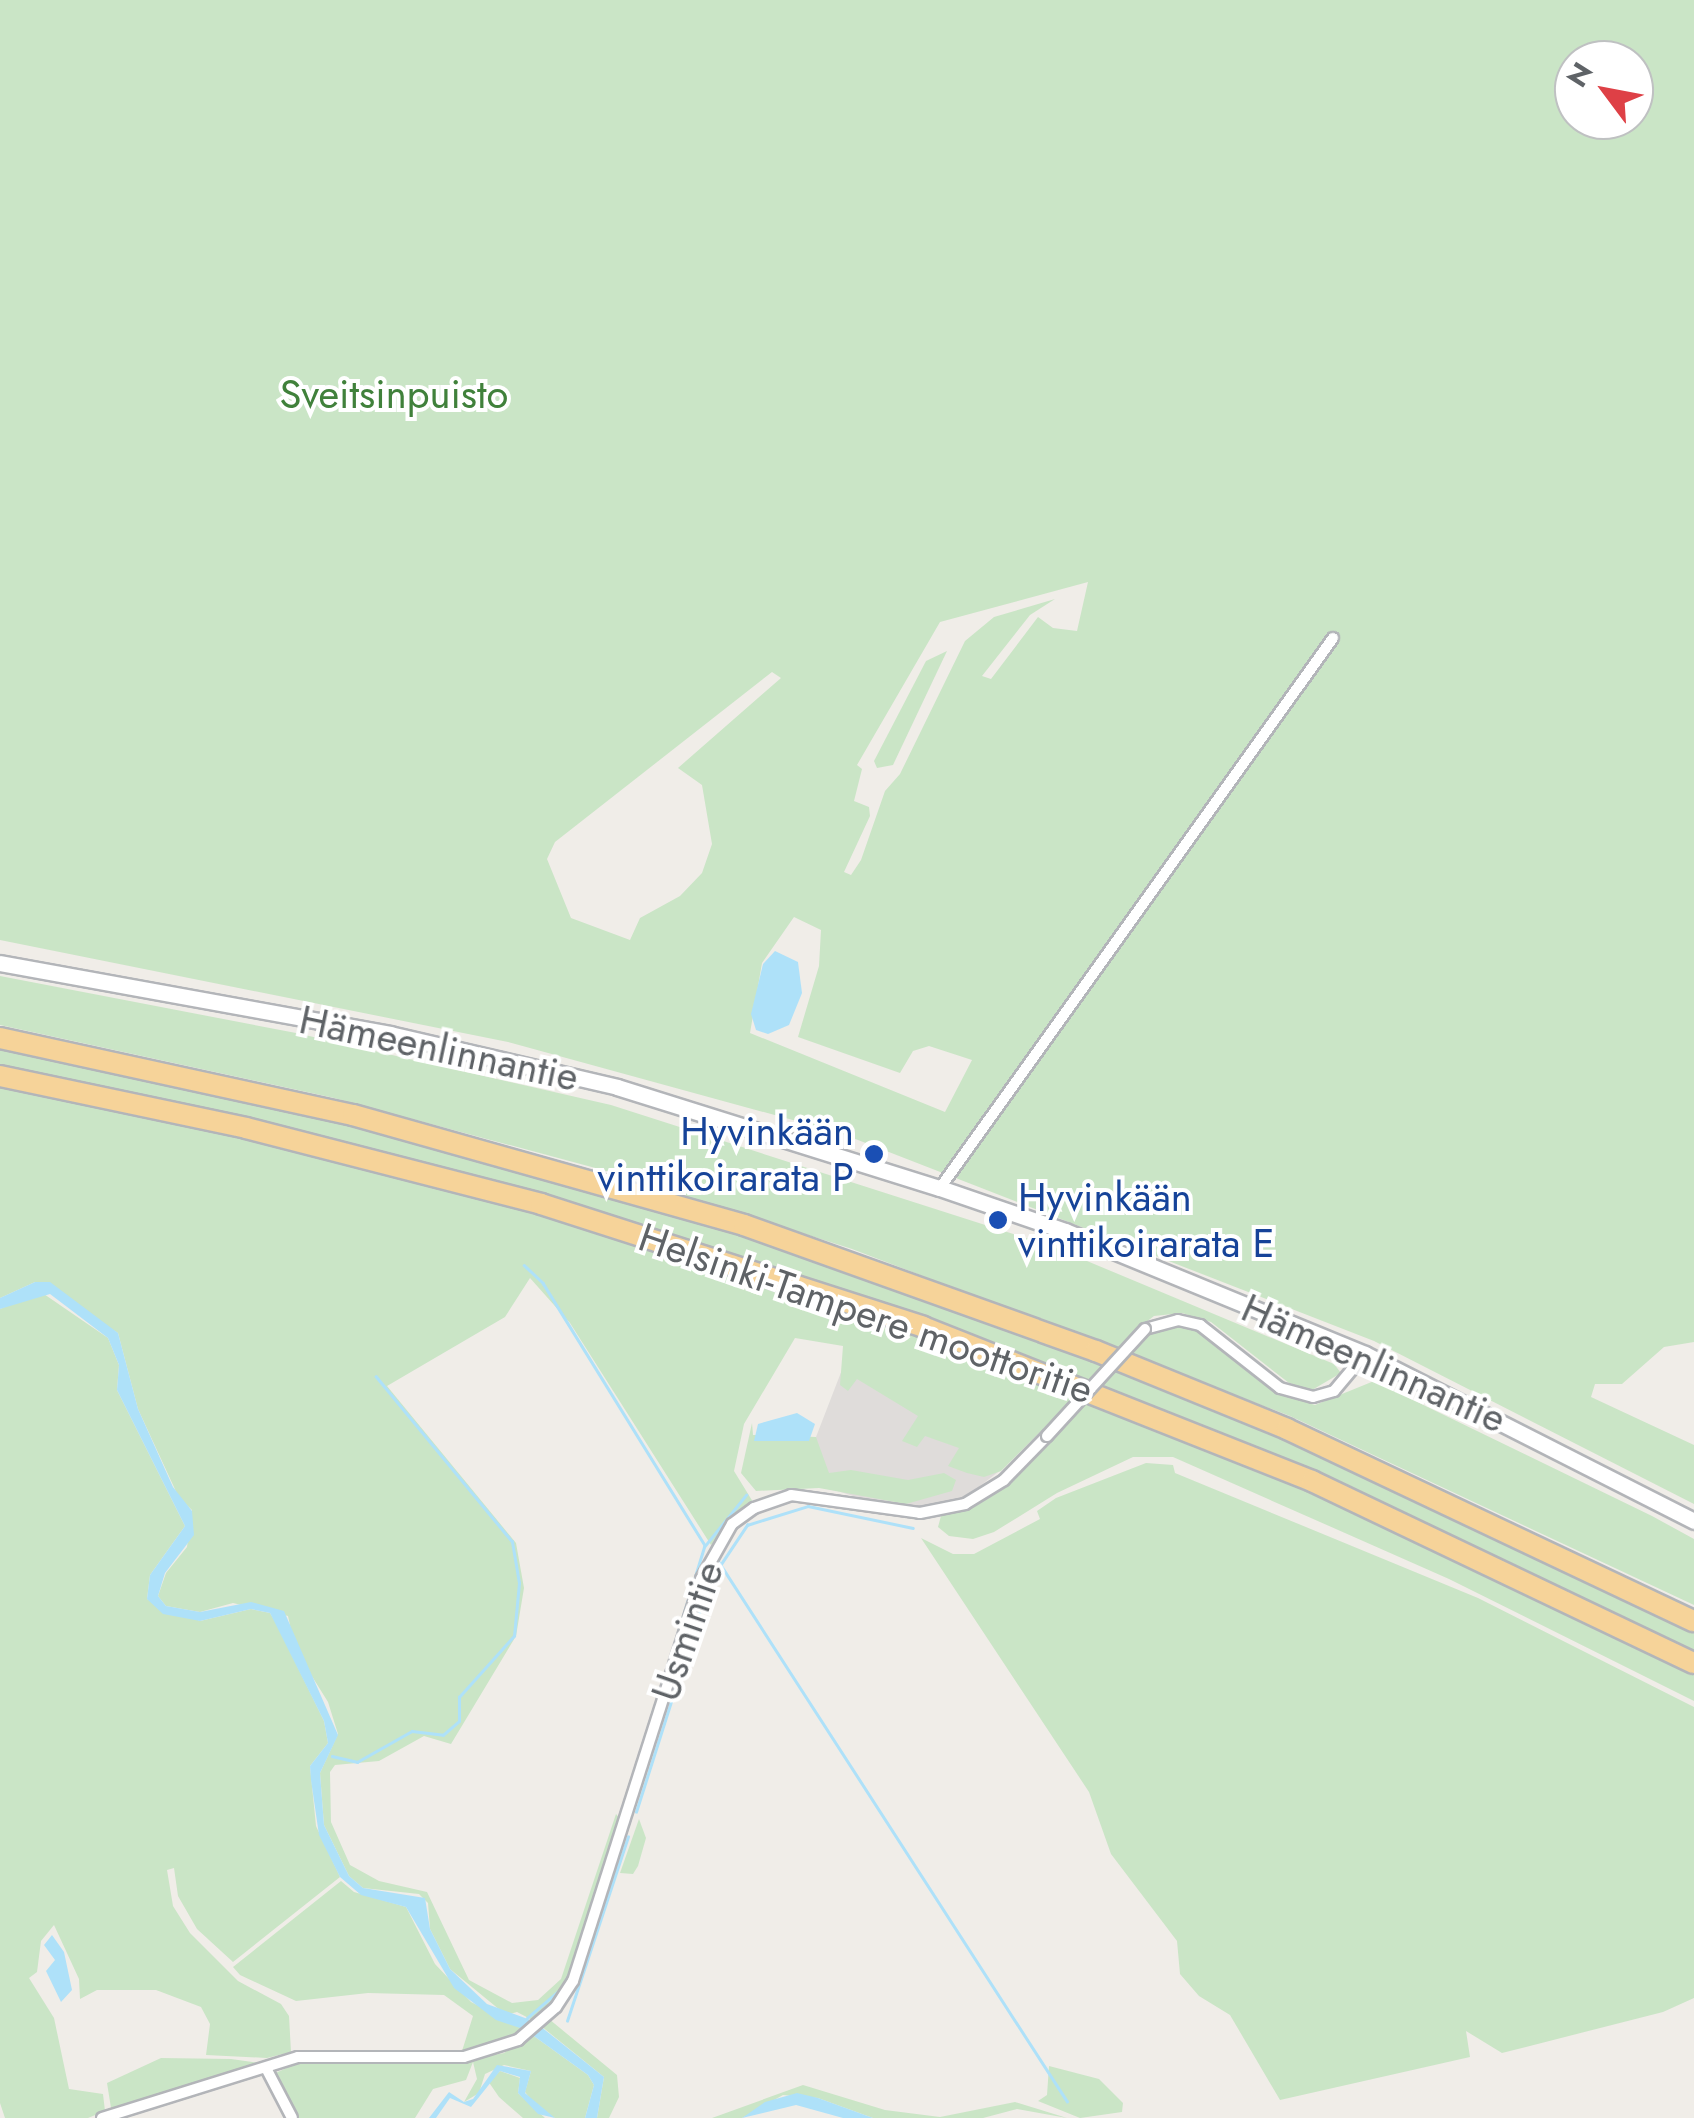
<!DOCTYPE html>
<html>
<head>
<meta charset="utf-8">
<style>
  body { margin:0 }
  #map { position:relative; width:1694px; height:2118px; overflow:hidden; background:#f0ede8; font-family:Jost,sans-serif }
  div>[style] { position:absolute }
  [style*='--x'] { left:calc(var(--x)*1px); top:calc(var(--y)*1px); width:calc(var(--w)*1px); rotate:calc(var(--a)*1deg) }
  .industrial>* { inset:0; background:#dfdcda }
  .green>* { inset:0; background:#cae5c6 }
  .water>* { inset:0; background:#aee1f9 }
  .stream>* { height:2.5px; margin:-1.25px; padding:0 1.25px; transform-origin:1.25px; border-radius:1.25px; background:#aee1f9 }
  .roads { filter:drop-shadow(2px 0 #b3b5b9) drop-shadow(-2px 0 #b3b5b9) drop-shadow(0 2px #b3b5b9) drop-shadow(0 -2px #b3b5b9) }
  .minor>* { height:10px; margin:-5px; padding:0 5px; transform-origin:5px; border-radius:5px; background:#fff }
  .secondary>* { height:15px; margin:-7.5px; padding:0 7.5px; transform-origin:7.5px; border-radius:7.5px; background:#fff }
  .motorway>* { height:20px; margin:-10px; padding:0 10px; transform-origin:10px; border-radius:10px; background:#f6d399 }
  .bridges { filter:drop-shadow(2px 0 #b3b5b9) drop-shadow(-2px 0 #b3b5b9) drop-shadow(0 2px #b3b5b9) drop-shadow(0 -2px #b3b5b9) }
  .minor-bridge>* { height:10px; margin:-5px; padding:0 5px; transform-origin:5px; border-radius:5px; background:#fff }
  .dots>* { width:28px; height:28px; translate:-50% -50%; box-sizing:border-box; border:5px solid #fff; border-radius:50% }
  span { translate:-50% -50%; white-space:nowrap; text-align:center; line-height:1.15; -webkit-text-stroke:8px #fff; paint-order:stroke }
  .park-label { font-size:40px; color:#40813b }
  .street-label { font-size:40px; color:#5f6367 }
  .transit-label { font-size:40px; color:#164399 }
  .right { translate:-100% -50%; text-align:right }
  .left { translate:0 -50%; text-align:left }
  .north { position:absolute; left:1554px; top:40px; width:100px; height:100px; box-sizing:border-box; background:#fff; border:2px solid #bfc1c2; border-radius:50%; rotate:302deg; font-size:28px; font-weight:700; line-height:40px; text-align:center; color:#5f6367 }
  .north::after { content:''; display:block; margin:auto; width:35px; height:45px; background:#de4046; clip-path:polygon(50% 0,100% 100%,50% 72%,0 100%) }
</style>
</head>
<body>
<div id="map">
  <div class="industrial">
    <div style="clip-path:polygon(845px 1362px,1007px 1465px,966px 1497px,916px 1508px,881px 1505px,791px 1476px,816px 1437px)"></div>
  </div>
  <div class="green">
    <div style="clip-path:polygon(evenodd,0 0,1694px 0,1694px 1342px,1664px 1347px,1622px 1384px,1595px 1384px,1591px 1397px,1694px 1445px,1694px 1504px,1374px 1341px,840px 1133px,508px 1042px,0 940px,0 0,1574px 60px,1634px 60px,1634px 120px,1574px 120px,1574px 60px,0 0,1088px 582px,1077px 631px,1053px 628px,1038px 617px,991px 679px,982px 676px,1030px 615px,1055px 599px,994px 617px,965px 641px,900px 774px,885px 791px,861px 860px,851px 875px,844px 872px,870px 816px,869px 807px,854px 801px,862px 769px,857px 765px,940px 622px,1088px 582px,0 0,772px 672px,781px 678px,678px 768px,702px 785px,712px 844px,702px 873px,680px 896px,640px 918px,630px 940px,571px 918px,547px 859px,555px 842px,772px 672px,0 0,794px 917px,821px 930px,819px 966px,798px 1037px,900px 1073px,913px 1051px,929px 1046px,972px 1060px,945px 1112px,750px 1033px,762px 963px,794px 917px)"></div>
    <div style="clip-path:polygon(947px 651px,893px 765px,877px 768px,874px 761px,926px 661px)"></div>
    <div style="clip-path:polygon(0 976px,296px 1033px,611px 1105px,1051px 1246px,1334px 1364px,1341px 1373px,1312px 1390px,1289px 1383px,1211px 1322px,1182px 1313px,1154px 1316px,1136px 1330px,1142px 1338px,1174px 1325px,1202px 1332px,1275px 1392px,1315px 1405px,1374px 1381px,1652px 1516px,1694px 1539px,1694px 1605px,1290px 1416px,852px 1249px,614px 1173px,334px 1098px,0 1025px)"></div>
    <div style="clip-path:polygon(0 1046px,325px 1116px,707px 1223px,963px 1310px,1237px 1416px,1694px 1628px,1694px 1652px,1360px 1492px,954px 1330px,702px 1243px,429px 1163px,0 1067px)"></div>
    <div style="clip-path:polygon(0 1087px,259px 1142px,526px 1212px,803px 1296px,990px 1363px,1260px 1470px,1601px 1626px,1694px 1674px,1694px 1701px,1449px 1579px,1173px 1457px,1133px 1457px,1057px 1493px,994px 1532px,973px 1539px,949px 1536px,938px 1527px,941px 1516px,990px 1497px,1077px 1409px,1067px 1405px,1001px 1471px,984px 1477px,967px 1473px,948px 1466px,959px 1448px,925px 1436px,917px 1447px,902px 1441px,918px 1416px,857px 1379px,848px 1391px,840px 1385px,843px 1346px,795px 1338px,744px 1424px,734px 1471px,753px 1502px,711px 1545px,570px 1323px,530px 1278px,505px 1317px,387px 1386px,516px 1543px,524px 1588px,516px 1636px,451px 1744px,424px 1736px,379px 1761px,335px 1765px,330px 1772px,331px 1822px,350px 1865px,379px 1881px,427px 1892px,469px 1980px,512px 2003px,538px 2000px,561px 1979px,616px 1814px,621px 1820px,564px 1988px,536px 2022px,517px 2012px,506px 2015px,450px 1969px,430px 1929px,428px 1903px,419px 1894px,363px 1888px,349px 1876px,324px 1825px,320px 1773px,338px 1734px,328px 1702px,295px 1649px,288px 1616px,233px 1603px,200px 1612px,166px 1606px,158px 1596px,166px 1573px,187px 1547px,192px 1510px,179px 1498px,138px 1409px,118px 1333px,35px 1282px,0 1298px)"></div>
    <div style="clip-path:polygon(41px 1292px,108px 1338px,119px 1365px,117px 1390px,185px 1526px,150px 1575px,147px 1599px,200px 1621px,251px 1609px,270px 1613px,276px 1623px,324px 1721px,328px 1743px,310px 1766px,316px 1826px,340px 1877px,233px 1962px,197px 1929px,178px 1896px,174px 1868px,167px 1870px,173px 1906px,190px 1933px,238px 1981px,281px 2004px,289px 2016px,291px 2052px,267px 2058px,206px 2055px,210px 2024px,201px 2007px,156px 1990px,97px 1990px,80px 1999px,79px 1979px,54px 1925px,41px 1941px,37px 1972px,29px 1978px,54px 2018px,69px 2089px,103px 2094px,105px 2111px,88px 2118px,5px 2118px,0 2103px,0 1309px)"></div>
    <div style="clip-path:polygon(752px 1423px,753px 1435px,816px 1437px,829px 1473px,851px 1470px,908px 1480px,944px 1473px,956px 1480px,952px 1491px,906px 1504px,819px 1488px,756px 1491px,741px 1473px)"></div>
    <div style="clip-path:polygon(1146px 1463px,1173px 1465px,1175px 1473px,1478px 1598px,1694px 1707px,1694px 1998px,1663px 2012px,1502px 2053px,1466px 2031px,1470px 2057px,1280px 2100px,1230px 2015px,1199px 1996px,1180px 1974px,1177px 1941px,1111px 1854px,1089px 1792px,921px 1538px,953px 1554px,974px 1554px,1040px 1519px,1037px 1511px,1056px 1498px)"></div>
    <div style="clip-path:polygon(639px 1819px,646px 1838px,638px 1866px,633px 1874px,620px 1873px)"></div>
    <div style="clip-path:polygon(341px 1881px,354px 1892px,406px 1907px,435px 1964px,471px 2002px,526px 2030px,462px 2051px,473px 2016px,444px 1995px,368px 1993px,296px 2001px,240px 1975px,233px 1967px)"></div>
    <div style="clip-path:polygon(549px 2019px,617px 2075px,619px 2097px,609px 2118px,597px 2118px,604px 2077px,541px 2026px)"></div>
    <div style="clip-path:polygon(531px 2034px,588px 2075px,594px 2085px,585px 2118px,555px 2118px,540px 2110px,525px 2092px,531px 2071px,504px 2065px,485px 2074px,479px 2093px,464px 2102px,477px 2079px,473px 2062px,466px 2080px,433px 2089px,415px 2118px,297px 2118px,273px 2074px,305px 2060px,446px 2064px,504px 2053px)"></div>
    <div style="clip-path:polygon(161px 2058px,231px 2059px,259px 2063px,111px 2108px,107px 2083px)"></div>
    <div style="clip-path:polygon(1049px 2066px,1099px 2079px,1123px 2103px,1122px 2112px,1080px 2118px,1038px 2101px,1047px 2095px)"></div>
    <div style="clip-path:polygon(500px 2071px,520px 2078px,518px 2093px,545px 2118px,523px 2118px,499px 2097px,488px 2081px)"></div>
    <div style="clip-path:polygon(803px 2085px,885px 2110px,940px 2117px,1015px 2102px,1067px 2118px,1017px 2109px,983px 2118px,873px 2118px,818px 2098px,783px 2095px,742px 2118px,712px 2118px)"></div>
  </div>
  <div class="water">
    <div style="clip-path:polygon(775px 951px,798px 962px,802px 993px,789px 1025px,768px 1034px,756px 1030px,751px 1014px,763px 964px)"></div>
    <div style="clip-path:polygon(35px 1282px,50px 1282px,118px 1333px,138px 1409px,173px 1487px,192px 1511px,194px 1535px,165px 1573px,158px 1596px,166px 1606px,200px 1612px,251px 1602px,284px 1611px,338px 1735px,320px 1773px,324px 1825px,349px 1876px,363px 1888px,425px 1898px,430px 1929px,450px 1969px,487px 2004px,536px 2022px,526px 2030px,496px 2020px,454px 1988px,406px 1907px,361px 1895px,340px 1877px,319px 1835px,311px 1780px,310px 1766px,328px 1743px,324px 1721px,270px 1613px,251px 1609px,200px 1621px,163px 1614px,147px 1599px,150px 1575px,185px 1526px,117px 1390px,119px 1365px,108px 1338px,50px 1294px,0 1309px,0 1298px)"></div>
    <div style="clip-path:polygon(797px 1413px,815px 1424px,809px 1441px,754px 1441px,758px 1424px)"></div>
    <div style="clip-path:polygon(52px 1935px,64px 1952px,72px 1990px,61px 2002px,46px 1971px,55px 1960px,44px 1945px)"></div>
    <div style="clip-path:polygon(540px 2026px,604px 2077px,597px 2118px,585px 2118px,594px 2085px,588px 2075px,531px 2034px)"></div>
    <div style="clip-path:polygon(497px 2065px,531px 2071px,525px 2093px,555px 2118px,538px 2114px,518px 2093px,520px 2077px,500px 2071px,471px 2107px,450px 2098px,436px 2118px,429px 2118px,449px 2092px,464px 2102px,473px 2099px)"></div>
    <div style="clip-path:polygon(797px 2093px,818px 2098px,873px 2118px,843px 2118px,796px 2105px,742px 2118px,765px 2102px)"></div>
  </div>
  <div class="stream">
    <div style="--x:524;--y:1265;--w:26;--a:43"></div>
    <div style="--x:543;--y:1283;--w:307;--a:58.3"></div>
    <div style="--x:719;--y:1562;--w:642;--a:57.15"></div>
    <div style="--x:332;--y:1756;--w:26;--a:13"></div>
    <div style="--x:357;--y:1762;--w:63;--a:-29.4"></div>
    <div style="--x:412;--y:1731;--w:31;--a:7"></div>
    <div style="--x:443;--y:1735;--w:21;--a:-41"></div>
    <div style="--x:459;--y:1721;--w:24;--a:-90"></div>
    <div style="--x:459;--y:1697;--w:82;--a:-48"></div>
    <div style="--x:514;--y:1636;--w:53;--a:-84.6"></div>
    <div style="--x:519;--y:1583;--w:42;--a:-99.7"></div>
    <div style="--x:512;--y:1542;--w:214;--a:-129.5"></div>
    <div style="--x:633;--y:1778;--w:242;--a:-72.9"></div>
    <div style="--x:704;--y:1547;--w:67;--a:-51.1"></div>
    <div style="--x:636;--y:1812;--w:241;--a:-72.4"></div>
    <div style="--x:709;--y:1582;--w:69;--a:-56.3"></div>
    <div style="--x:747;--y:1525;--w:64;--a:-17.3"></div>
    <div style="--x:808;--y:1506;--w:107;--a:11.8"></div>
    <div style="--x:527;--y:2018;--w:48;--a:-40.7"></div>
    <div style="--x:563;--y:1987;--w:24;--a:-66"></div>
    <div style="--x:567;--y:2021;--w:194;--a:-71.7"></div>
  </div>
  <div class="roads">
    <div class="minor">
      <div style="--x:940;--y:1188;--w:676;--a:-54.45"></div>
      <div style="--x:1145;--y:1329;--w:34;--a:-15"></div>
      <div style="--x:1178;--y:1320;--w:23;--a:13"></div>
      <div style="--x:1200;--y:1325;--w:102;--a:38.2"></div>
      <div style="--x:1280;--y:1388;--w:34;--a:15"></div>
      <div style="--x:1313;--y:1397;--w:22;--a:-16"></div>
      <div style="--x:1334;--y:1391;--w:48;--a:-50"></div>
      <div style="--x:266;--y:2068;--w:56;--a:62.5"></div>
      <div style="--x:102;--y:2118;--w:205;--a:-17.3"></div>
      <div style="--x:298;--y:2057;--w:166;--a:0"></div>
      <div style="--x:464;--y:2057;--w:57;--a:-17.5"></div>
      <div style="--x:518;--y:2040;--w:50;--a:-41"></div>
      <div style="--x:556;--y:2007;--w:31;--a:-57"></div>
      <div style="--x:573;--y:1981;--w:422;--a:-72.3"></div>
      <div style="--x:701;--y:1579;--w:63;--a:-60.6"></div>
      <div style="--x:732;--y:1524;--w:27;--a:-36"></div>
      <div style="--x:754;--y:1508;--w:39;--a:-19"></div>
      <div style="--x:791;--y:1495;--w:130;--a:7.9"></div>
      <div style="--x:920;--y:1513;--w:46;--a:-11.3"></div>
      <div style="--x:965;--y:1504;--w:46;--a:-31.6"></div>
      <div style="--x:1004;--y:1480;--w:62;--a:-45.7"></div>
    </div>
    <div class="secondary">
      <div style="--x:0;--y:963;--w:396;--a:10.3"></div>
      <div style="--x:390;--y:1034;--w:233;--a:13.1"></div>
      <div style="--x:617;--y:1087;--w:338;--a:17.4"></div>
      <div style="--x:940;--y:1188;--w:132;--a:19"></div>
      <div style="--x:1065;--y:1231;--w:324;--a:22.3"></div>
      <div style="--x:1365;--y:1354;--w:369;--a:26.9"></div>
    </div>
    <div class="motorway">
      <div style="--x:0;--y:1038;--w:361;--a:12.3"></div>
      <div style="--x:353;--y:1115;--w:406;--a:15.7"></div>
      <div style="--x:744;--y:1225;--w:374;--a:19.7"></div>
      <div style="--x:1096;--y:1351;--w:206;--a:22.2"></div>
      <div style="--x:1287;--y:1429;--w:450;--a:25.3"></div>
      <div style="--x:0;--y:1076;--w:251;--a:11.9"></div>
      <div style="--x:246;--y:1128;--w:305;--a:14.4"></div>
      <div style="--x:541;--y:1204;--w:401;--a:17.8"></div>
      <div style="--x:923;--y:1327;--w:418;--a:21.6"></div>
      <div style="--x:1312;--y:1481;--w:423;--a:25.5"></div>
    </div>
  </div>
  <div class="bridges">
    <div class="minor-bridge">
      <div style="--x:1047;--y:1436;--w:145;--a:-47.5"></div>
    </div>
  </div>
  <div class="dots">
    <div style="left:874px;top:1154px;background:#1a4fb4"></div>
    <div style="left:998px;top:1220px;background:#1a4fb4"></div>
  </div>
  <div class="park-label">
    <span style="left:394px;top:394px">Sveitsinpuisto</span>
  </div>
  <div class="street-label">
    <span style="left:439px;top:1048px;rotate:12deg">Hämeenlinnantie</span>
    <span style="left:866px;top:1313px;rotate:19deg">Helsinki-Tampere moottoritie</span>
    <span style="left:1374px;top:1363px;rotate:24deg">Hämeenlinnantie</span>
    <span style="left:687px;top:1631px;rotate:-71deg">Usmintie</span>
  </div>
  <div class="transit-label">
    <span class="right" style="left:854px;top:1154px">Hyvinkään<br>vinttikoirarata P</span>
    <span class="left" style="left:1018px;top:1220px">Hyvinkään<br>vinttikoirarata E</span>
  </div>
  <div class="north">N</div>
</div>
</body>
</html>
